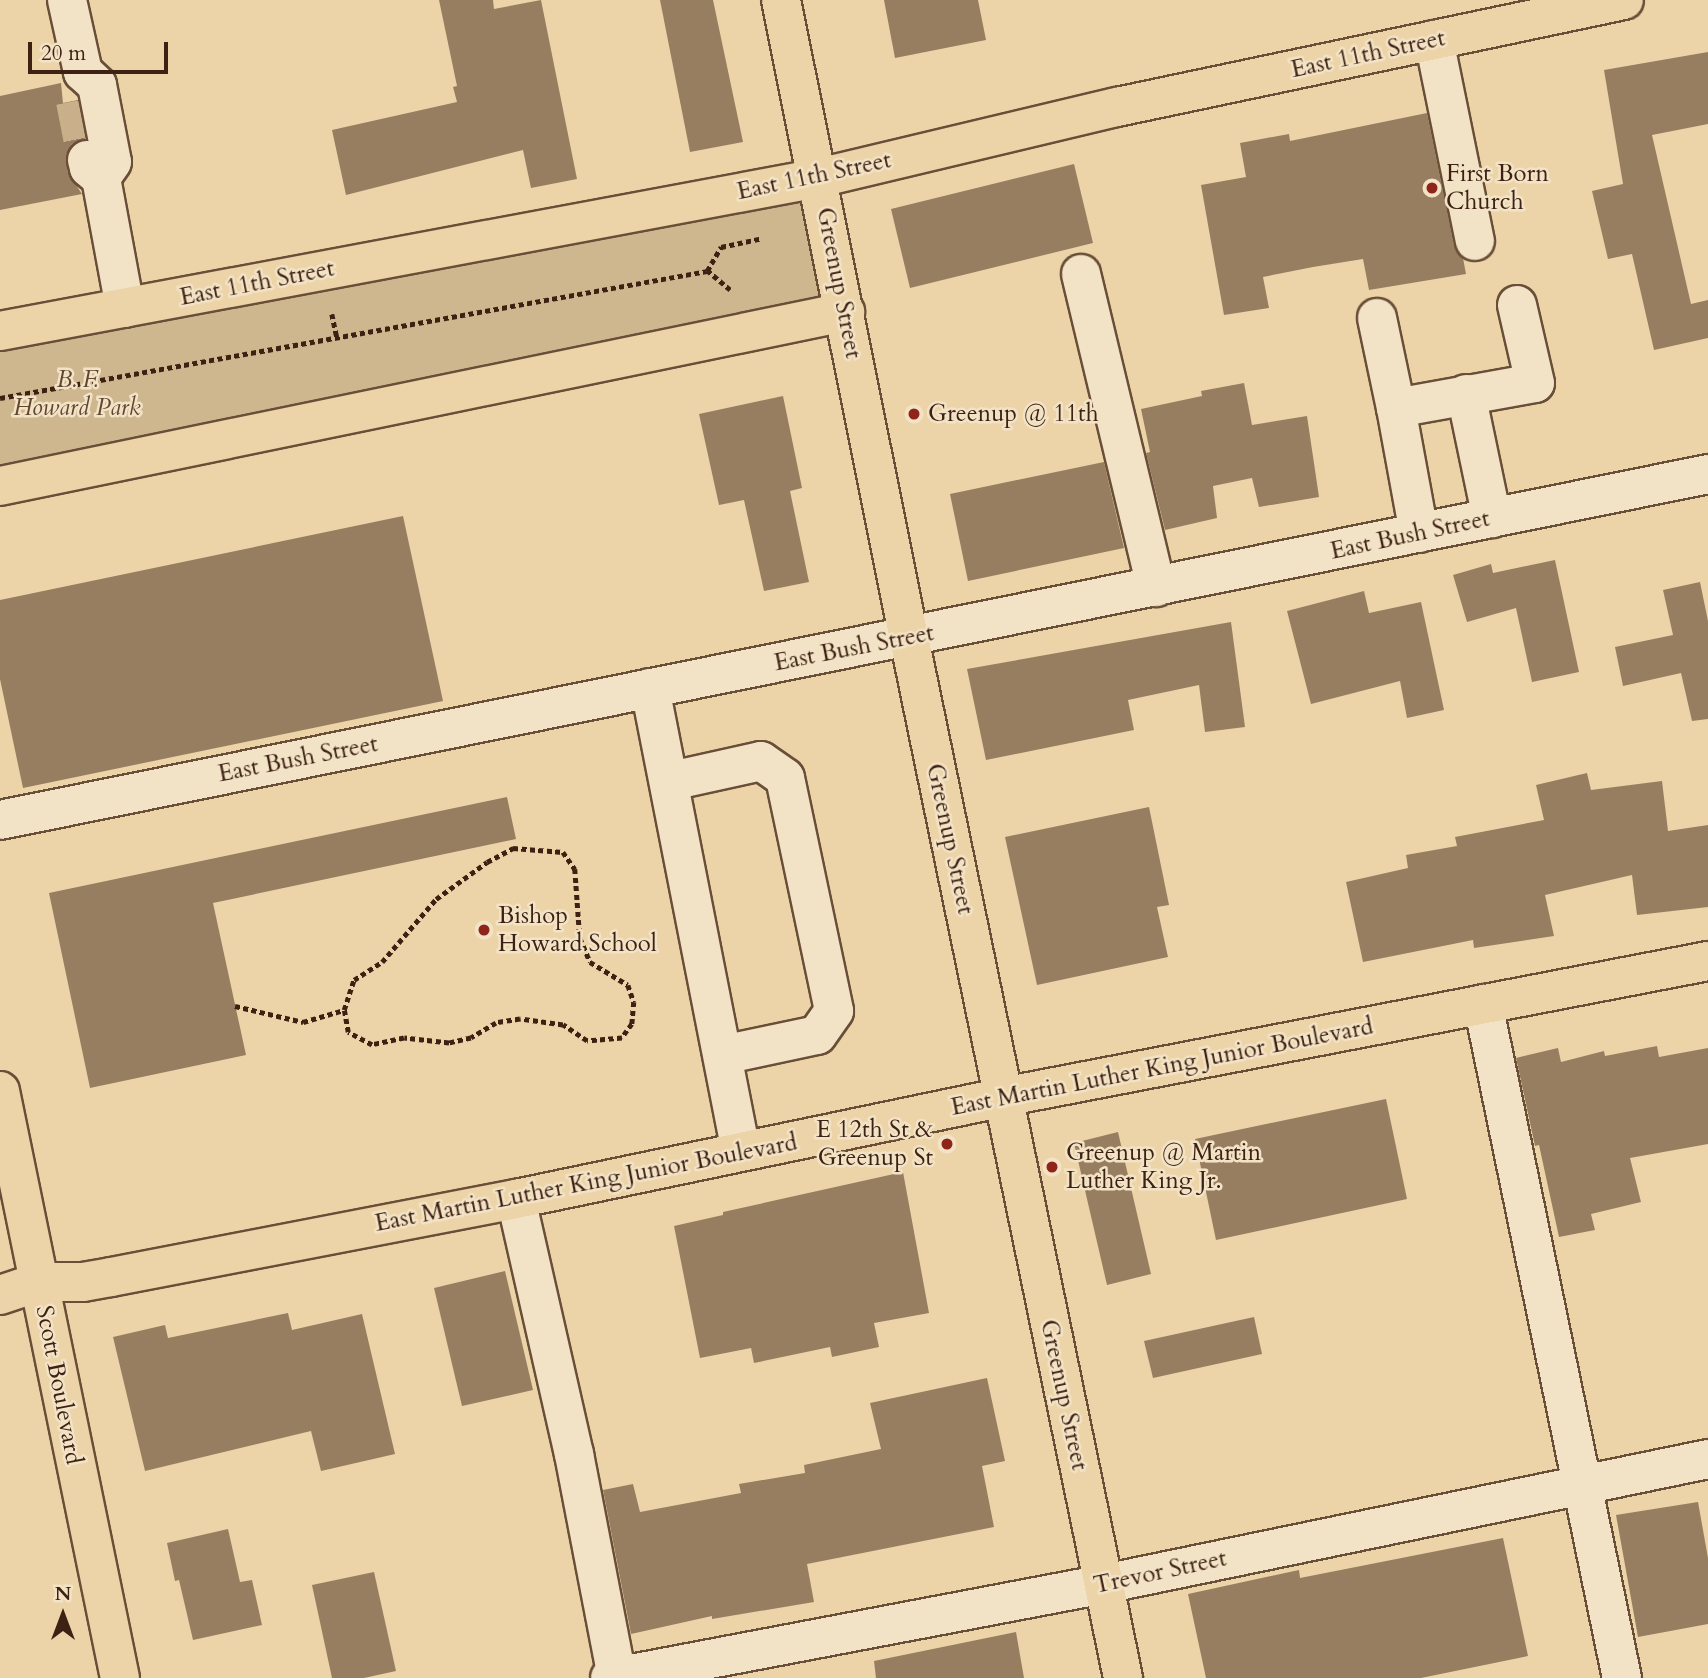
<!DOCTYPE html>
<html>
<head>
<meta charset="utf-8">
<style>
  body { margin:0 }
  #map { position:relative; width:1708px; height:1678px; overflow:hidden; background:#ecd4a8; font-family:Cardo,serif }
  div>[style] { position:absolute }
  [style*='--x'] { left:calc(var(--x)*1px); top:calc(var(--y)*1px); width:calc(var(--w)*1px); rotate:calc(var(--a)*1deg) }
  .green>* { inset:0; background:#ceb68f }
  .building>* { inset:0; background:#987e60 }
  .minor-tunnel>* { height:38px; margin-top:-19px; transform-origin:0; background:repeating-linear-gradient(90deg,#c9b08a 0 38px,transparent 0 57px) }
  .path>* { height:4.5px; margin-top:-2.25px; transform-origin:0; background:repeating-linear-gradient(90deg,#3d2113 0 5px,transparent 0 8.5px) }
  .roads { filter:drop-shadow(2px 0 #694e38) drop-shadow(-2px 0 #694e38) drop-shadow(0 2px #694e38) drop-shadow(0 -2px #694e38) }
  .minor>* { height:38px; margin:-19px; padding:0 19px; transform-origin:19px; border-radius:19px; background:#f3e3c6 }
  .major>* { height:38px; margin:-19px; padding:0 19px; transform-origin:19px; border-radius:19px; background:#ecd4a8 }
  .dots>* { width:19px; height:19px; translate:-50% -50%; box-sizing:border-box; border:4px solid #f3e3c6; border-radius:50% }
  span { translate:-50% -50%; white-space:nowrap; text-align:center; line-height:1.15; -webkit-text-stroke:5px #f3e3c6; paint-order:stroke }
  .street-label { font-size:24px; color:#3d2113 }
  .poi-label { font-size:24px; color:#3d2113 }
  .left { translate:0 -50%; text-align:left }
  .right { translate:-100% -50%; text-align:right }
  .park-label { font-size:24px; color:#614632; font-style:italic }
  .north { position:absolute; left:28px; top:1580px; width:70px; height:70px; -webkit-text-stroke:5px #f3e3c6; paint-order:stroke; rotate:0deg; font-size:19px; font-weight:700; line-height:28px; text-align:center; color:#3d2113 }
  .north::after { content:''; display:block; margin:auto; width:24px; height:32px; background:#3d2113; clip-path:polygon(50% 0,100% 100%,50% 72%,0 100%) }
  .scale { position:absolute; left:28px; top:42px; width:140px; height:32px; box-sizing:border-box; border:4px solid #3d2113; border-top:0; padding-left:9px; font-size:21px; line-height:24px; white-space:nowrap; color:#3d2113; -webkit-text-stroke:5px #f3e3c6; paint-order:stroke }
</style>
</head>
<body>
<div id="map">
  <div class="green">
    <div style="clip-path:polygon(818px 178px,845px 312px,0 486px,0 331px)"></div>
  </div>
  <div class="building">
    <div style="clip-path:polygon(439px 0,493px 0,494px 9px,541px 0,577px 179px,531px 188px,523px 150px,346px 195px,332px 130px,457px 102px,453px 87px,457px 86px)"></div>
    <div style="clip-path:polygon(660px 0,713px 0,743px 142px,690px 152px)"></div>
    <div style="clip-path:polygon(884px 0,978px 0,986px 40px,895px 58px)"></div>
    <div style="clip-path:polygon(1708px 52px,1708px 124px,1652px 135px,1691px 304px,1708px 300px,1708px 338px,1654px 350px,1632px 254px,1608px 259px,1592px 191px,1623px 184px,1604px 70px)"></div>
    <div style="clip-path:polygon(61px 83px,63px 103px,78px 100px,85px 139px,72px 144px,66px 155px,68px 173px,82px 194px,0 210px,0 96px)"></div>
    <div style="clip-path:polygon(1427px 113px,1454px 245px,1463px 258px,1466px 274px,1369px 290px,1363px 259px,1313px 267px,1263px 277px,1269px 308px,1224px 315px,1201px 185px,1246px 177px,1240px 143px,1289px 134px,1290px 141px)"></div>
    <div style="clip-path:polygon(1074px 164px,1093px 243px,910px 288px,891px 209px)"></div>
    <div style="clip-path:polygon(1244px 383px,1252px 425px,1307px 416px,1319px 497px,1259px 507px,1252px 478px,1213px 486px,1217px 518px,1165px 530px,1146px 453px,1150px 452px,1141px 409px,1202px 396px,1201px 391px)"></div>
    <div style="clip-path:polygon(783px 396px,802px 488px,790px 491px,809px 582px,764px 591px,744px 500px,719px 505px,699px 414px)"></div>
    <div style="clip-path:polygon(1104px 462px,1124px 548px,968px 581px,950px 494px)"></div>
    <div style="clip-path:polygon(403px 516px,443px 701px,23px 788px,0 679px,0 600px)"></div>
    <div style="clip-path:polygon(1555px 560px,1579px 672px,1532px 682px,1516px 608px,1467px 622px,1453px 575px,1491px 564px,1493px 573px)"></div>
    <div style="clip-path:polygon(1700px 582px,1708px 621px,1708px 719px,1692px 721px,1681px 673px,1623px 686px,1615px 647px,1673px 635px,1663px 590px)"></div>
    <div style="clip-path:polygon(1364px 591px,1369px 613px,1421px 602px,1444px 710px,1407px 718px,1400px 681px,1311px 704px,1287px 611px)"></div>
    <div style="clip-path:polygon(1231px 622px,1245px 727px,1205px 732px,1199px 685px,1128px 700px,1134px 730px,986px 760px,967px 669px)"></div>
    <div style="clip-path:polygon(1587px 773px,1591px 790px,1662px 781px,1668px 831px,1708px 825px,1708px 907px,1637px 915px,1632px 875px,1545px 895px,1554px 936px,1474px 948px,1473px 940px,1363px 962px,1346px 882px,1408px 868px,1406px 855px,1457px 846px,1455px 837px,1544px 820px,1536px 785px)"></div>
    <div style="clip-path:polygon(507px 797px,516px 839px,213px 903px,246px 1055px,90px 1088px,49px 893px)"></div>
    <div style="clip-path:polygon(1149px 807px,1169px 905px,1157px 907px,1168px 957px,1037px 985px,1005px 837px)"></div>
    <div style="clip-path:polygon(1657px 1046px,1659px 1057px,1708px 1048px,1708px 1144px,1630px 1158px,1641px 1202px,1591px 1214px,1595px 1230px,1559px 1237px,1539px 1145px,1535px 1146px,1516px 1058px,1558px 1048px,1561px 1062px,1604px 1051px,1605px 1056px)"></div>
    <div style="clip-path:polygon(1386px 1099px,1407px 1199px,1216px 1240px,1195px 1139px)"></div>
    <div style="clip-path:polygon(1118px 1132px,1151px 1274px,1107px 1285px,1074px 1143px)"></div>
    <div style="clip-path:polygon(903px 1172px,929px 1313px,874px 1323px,879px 1347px,832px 1357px,830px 1347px,754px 1363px,751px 1348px,700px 1358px,674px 1226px,723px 1215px,723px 1212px)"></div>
    <div style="clip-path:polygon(505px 1271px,533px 1390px,462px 1406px,434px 1288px)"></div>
    <div style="clip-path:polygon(288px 1313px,292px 1330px,362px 1314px,395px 1454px,321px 1471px,311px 1431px,145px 1471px,113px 1337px,165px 1325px,168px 1338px)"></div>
    <div style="clip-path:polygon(1254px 1317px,1262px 1354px,1153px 1378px,1144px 1341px)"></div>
    <div style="clip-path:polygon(987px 1378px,1005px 1461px,982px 1466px,994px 1527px,807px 1564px,814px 1602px,712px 1619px,712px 1616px,631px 1634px,603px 1490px,633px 1484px,640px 1512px,741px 1493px,739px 1484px,805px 1473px,804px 1465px,881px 1449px,870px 1403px)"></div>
    <div style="clip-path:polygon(1698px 1502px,1708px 1558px,1708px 1624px,1638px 1637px,1616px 1515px)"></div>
    <div style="clip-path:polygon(228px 1529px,240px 1582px,252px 1580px,262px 1625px,193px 1640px,179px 1580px,175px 1581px,167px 1543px)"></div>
    <div style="clip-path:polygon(1503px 1538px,1528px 1656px,1421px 1678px,1206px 1678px,1188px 1594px,1299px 1570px,1300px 1578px)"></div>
    <div style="clip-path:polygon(374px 1572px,396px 1671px,364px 1678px,332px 1678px,312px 1585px)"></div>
    <div style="clip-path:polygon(1016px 1632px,1024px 1678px,876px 1678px,874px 1661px)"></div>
  </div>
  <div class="minor-tunnel">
    <div style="--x:75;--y:101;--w:52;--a:78.9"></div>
  </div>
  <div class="path">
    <div style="--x:730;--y:290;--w:30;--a:-140"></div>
    <div style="--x:707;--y:271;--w:28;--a:-60"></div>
    <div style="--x:721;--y:247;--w:40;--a:-12"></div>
    <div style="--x:332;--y:314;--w:24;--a:78"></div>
    <div style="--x:0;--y:398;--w:718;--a:-10.18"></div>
    <div style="--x:513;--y:848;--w:50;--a:4.6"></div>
    <div style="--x:563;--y:852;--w:21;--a:55"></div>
    <div style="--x:575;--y:869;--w:69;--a:85.9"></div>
    <div style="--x:580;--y:938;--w:26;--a:67"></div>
    <div style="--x:590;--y:962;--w:44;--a:31.2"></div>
    <div style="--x:628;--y:985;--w:18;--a:71"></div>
    <div style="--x:634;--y:1002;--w:22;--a:95"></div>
    <div style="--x:632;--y:1024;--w:17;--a:126"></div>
    <div style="--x:622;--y:1038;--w:35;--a:175"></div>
    <div style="--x:587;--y:1041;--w:29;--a:-146"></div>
    <div style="--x:563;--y:1025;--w:43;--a:-172.1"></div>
    <div style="--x:520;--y:1019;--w:24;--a:171"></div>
    <div style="--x:496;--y:1023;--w:29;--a:149"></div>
    <div style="--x:471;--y:1038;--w:23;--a:167"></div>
    <div style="--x:449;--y:1043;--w:45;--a:-173.7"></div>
    <div style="--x:404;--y:1038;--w:33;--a:168"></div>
    <div style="--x:372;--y:1045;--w:27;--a:-152"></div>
    <div style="--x:348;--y:1032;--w:22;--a:-100"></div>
    <div style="--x:344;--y:1010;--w:32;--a:-72"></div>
    <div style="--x:354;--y:980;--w:33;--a:-33"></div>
    <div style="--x:382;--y:962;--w:83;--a:-49.4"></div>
    <div style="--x:436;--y:899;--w:63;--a:-36"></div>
    <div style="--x:487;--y:862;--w:30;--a:-28"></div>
    <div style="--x:235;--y:1006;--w:70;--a:13.2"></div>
    <div style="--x:303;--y:1022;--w:43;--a:-16.3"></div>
  </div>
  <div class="roads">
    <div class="minor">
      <div style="--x:67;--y:0;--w:74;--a:77.5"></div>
      <div style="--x:83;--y:72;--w:19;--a:43"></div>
      <div style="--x:97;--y:85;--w:78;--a:79"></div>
      <div style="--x:112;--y:162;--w:19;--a:125"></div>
      <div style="--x:1434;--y:40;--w:205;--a:78.5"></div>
      <div style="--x:87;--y:160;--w:8;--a:76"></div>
      <div style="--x:89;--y:168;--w:16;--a:40"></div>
      <div style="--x:101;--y:178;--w:132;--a:79.5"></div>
      <div style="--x:1081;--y:274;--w:322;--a:76.5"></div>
      <div style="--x:1377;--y:318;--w:92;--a:78.1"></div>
      <div style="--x:1466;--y:394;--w:127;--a:78.2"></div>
      <div style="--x:1419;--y:533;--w:127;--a:-100.4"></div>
      <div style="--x:1396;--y:408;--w:141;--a:-10.2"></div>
      <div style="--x:1535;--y:383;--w:80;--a:-103"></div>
      <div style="--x:650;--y:688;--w:472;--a:78.9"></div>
      <div style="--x:671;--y:781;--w:92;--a:-12.5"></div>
      <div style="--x:761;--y:761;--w:29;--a:35"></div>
      <div style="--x:785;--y:778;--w:238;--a:78.1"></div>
      <div style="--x:834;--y:1011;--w:29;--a:125"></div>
      <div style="--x:817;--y:1035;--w:96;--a:168"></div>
      <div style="--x:0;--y:820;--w:1743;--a:-11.45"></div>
      <div style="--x:1483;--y:1004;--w:688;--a:78.35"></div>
      <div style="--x:516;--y:1199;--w:262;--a:77.2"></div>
      <div style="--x:574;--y:1454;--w:228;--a:79.1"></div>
      <div style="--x:610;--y:1678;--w:503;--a:-10.77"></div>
      <div style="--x:1104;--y:1584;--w:617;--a:-11.69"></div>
    </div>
    <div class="major">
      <div style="--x:781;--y:0;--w:651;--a:78.66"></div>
      <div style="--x:909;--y:638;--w:1062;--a:78.37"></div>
      <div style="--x:0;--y:331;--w:832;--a:-10.59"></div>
      <div style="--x:818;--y:178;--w:307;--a:-13.4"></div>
      <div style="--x:1117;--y:107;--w:518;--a:-11.92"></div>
      <div style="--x:0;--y:486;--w:863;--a:-11.64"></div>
      <div style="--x:0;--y:1091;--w:599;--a:78.45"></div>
      <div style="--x:0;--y:1295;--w:41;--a:-18.4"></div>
      <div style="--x:39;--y:1282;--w:44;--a:0"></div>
      <div style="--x:83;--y:1282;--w:28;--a:-10"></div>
      <div style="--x:111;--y:1277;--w:412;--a:-10.9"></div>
      <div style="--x:516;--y:1199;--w:498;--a:-11.8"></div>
      <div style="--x:1003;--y:1097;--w:718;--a:-10.92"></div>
    </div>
  </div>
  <div class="dots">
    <div style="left:1432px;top:188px;background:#8f2418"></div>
    <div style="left:914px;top:414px;background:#8f2418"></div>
    <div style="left:484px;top:930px;background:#8f2418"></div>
    <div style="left:947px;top:1144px;background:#8f2418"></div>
    <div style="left:1052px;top:1167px;background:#8f2418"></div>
  </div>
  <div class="street-label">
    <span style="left:1368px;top:54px;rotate:-12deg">East 11th Street</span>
    <span style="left:814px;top:176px;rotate:-12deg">East 11th Street</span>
    <span style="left:257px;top:283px;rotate:-11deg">East 11th Street</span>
    <span style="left:839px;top:283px;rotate:79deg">Greenup Street</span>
    <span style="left:1410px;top:535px;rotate:-12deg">East Bush Street</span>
    <span style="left:854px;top:648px;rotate:-11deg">East Bush Street</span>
    <span style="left:298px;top:759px;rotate:-11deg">East Bush Street</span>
    <span style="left:950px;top:839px;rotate:78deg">Greenup Street</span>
    <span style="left:1162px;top:1067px;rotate:-11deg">East Martin Luther King Junior Boulevard</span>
    <span style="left:586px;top:1183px;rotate:-11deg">East Martin Luther King Junior Boulevard</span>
    <span style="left:59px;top:1385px;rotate:79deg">Scott Boulevard</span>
    <span style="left:1064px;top:1395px;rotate:78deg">Greenup Street</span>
    <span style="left:1160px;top:1572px;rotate:-12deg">Trevor Street</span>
  </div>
  <div class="poi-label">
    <span class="left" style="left:1446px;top:188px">First Born<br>Church</span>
    <span class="left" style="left:928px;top:414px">Greenup @ 11th</span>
    <span class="left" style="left:498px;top:930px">Bishop<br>Howard School</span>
    <span class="right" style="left:933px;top:1144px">E 12th St &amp;<br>Greenup St</span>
    <span class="left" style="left:1066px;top:1167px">Greenup @ Martin<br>Luther King Jr.</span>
  </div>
  <div class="park-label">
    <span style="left:77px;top:394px">B. F.<br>Howard Park</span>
  </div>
  <div class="north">N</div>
  <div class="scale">20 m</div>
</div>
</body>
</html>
